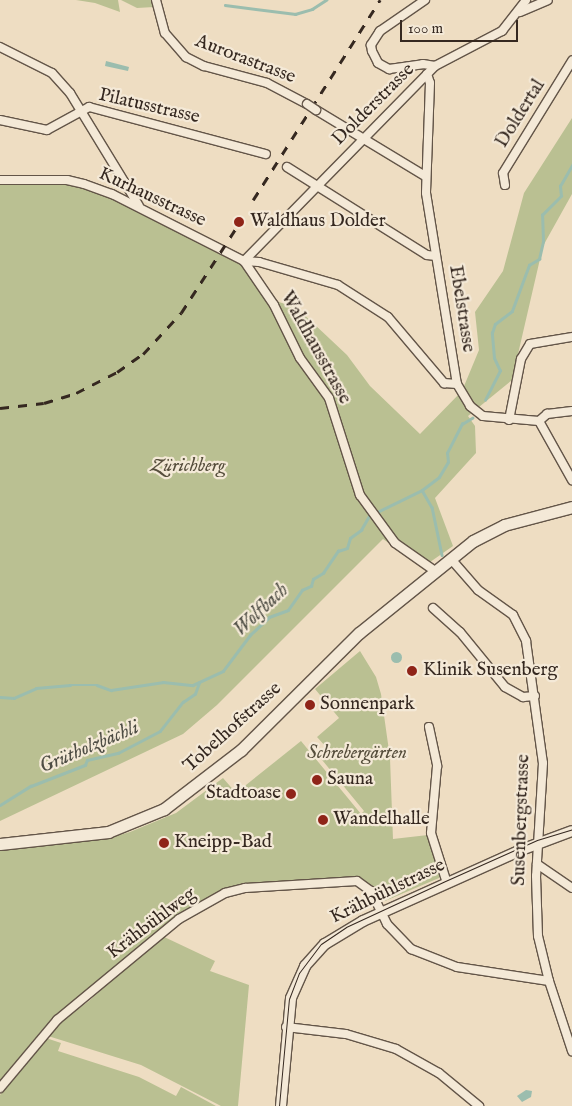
<!DOCTYPE html>
<html>
<head>
<meta charset="utf-8">
<style>
  body { margin:0 }
  #map { position:relative; width:572px; height:1106px; overflow:hidden; background:#eeddc2; font-family:"IM FELL English",serif }
  div>[style] { position:absolute }
  [style*='--x'] { left:calc(var(--x)*1px); top:calc(var(--y)*1px); width:calc(var(--w)*1px); rotate:calc(var(--a)*1deg) }
  .green>* { inset:0; background:#bac092 }
  .water>* { inset:0; background:#9bbdae }
  .round { border-radius:50% }
  .stream>* { height:2.5px; margin:-1.25px; padding:0 1.25px; transform-origin:1.25px; border-radius:1.25px; background:#9bbdae }
  .roads { filter:drop-shadow(1px 0 #635548) drop-shadow(-1px 0 #635548) drop-shadow(0 1px #635548) drop-shadow(0 -1px #635548) }
  .minor>* { height:8px; margin:-4px; padding:0 4px; transform-origin:4px; border-radius:4px; background:#f4e9d7 }
  .tertiary>* { height:10px; margin:-5px; padding:0 5px; transform-origin:5px; border-radius:5px; background:#f4e9d7 }
  .secondary>* { height:11px; margin:-5.5px; padding:0 5.5px; transform-origin:5.5px; border-radius:5.5px; background:#f4e9d7 }
  .tram>* { height:1px; margin:-0.5px; padding:0 0.5px; transform-origin:0.5px; border-radius:0.5px; background:#352820 }
  .rail>* { height:2.5px; margin-top:-1.25px; transform-origin:0; background:repeating-linear-gradient(90deg,#352820 0 9px,transparent 0 18px) }
  .bridges { filter:drop-shadow(1px 0 #635548) drop-shadow(-1px 0 #635548) drop-shadow(0 1px #635548) drop-shadow(0 -1px #635548) }
  .minor-bridge>* { height:8px; margin:-4px; padding:0 4px; transform-origin:4px; border-radius:4px; background:#f4e9d7 }
  .dots>* { width:14px; height:14px; translate:-50% -50%; box-sizing:border-box; border:2px solid #f4e9d7; border-radius:50% }
  span { translate:-50% -50%; white-space:nowrap; text-align:center; line-height:1.15; -webkit-text-stroke:4.5px #f4e9d7; paint-order:stroke }
  .street-label { font-size:19px; color:#352820 }
  .poi-label { font-size:19px; color:#352820 }
  .left { translate:0 -50%; text-align:left }
  .right { translate:-100% -50%; text-align:right }
  .park-label { font-size:19px; color:#564e3c; font-style:italic }
  .water-label { font-size:20px; color:#4e4d44; font-style:italic }
  .scale { position:absolute; left:400px; top:20px; width:118px; height:22px; box-sizing:border-box; border:2px solid #352820; border-top:0; padding-left:6px; font-size:15px; line-height:18px; white-space:nowrap; color:#352820; -webkit-text-stroke:4px #f4e9d7; paint-order:stroke }
</style>
</head>
<body>
<div id="map">
  <div class="green">
    <div style="clip-path:polygon(76px 0,118px 0,120px 12px,95px 3px)"></div>
    <div style="clip-path:polygon(121px 0,154px 0,154px 7px,137px 8px)"></div>
    <div style="clip-path:polygon(572px 118px,572px 194px,543px 246px,512px 380px,468px 416px,475px 426px,476px 453px,435px 498px,453px 546px,423px 567px,383px 539px,217px 705px,183px 734px,0 821px,0 181px,67px 180px,140px 208px,242px 263px,267px 298px,297px 308px,347px 355px,370px 386px,420px 434px,462px 391px,479px 350px,475px 312px,503px 271px,524px 193px)"></div>
    <div style="clip-path:polygon(360px 651px,376px 677px,381px 694px,390px 758px,393px 839px,428px 835px,440px 873px,439px 878px,385px 901px,379px 899px,371px 886px,358px 879px,268px 883px,223px 890px,184px 912px,56px 1017px,0 1081px,0 847px,106px 839px,130px 832px,176px 813px,223px 778px,236px 793px,301px 741px,361px 814px,364px 811px,318px 755px,326px 747px,317px 737px,339px 718px,315px 689px)"></div>
    <div style="clip-path:polygon(160px 935px,215px 961px,210px 971px,249px 985px,238px 1106px,221px 1106px,141px 1065px,48px 1036px,60px 1022px,89px 1001px)"></div>
    <div style="clip-path:polygon(46px 1038px,61px 1043px,58px 1051px,139px 1077px,176px 1096px,181px 1087px,216px 1106px,0 1106px,0 1095px)"></div>
  </div>
  <div class="water">
    <div style="clip-path:polygon(106px 61px,129px 67px,128px 71px,105px 66px)"></div>
    <div class="round" style="left:390.5px;top:651.5px;width:11px;height:11px"></div>
    <div class="round" style="left:158px;top:837px;width:12px;height:12px"></div>
    <div style="clip-path:polygon(526px 1090px,532px 1091px,531px 1097px,522px 1102px,517px 1096px)"></div>
  </div>
  <div class="stream">
    <div style="--x:225;--y:5;--w:71;--a:7.3"></div>
    <div style="--x:295;--y:14;--w:18;--a:-16"></div>
    <div style="--x:312;--y:9;--w:17;--a:-33"></div>
    <div style="--x:485;--y:400;--w:33;--a:-63"></div>
    <div style="--x:500;--y:371;--w:14;--a:-115"></div>
    <div style="--x:494;--y:358;--w:25;--a:-95"></div>
    <div style="--x:492;--y:333;--w:9;--a:-72"></div>
    <div style="--x:495;--y:324;--w:21;--a:-37"></div>
    <div style="--x:512;--y:311;--w:49;--a:-69.7"></div>
    <div style="--x:529;--y:265;--w:12;--a:-31"></div>
    <div style="--x:539;--y:259;--w:18;--a:-77"></div>
    <div style="--x:543;--y:241;--w:26;--a:-92"></div>
    <div style="--x:542;--y:215;--w:27;--a:-45"></div>
    <div style="--x:561;--y:196;--w:10;--a:-96"></div>
    <div style="--x:560;--y:186;--w:24;--a:-60"></div>
    <div style="--x:422;--y:490;--w:20;--a:60"></div>
    <div style="--x:432;--y:507;--w:49;--a:78.2"></div>
    <div style="--x:0;--y:697;--w:14;--a:4"></div>
    <div style="--x:14;--y:698;--w:24;--a:-24"></div>
    <div style="--x:36;--y:688;--w:34;--a:-5"></div>
    <div style="--x:70;--y:685;--w:27;--a:0"></div>
    <div style="--x:97;--y:685;--w:15;--a:20"></div>
    <div style="--x:111;--y:690;--w:53;--a:-8.7"></div>
    <div style="--x:163;--y:682;--w:30;--a:6"></div>
    <div style="--x:193;--y:685;--w:33;--a:-25"></div>
    <div style="--x:223;--y:671;--w:45;--a:-53.1"></div>
    <div style="--x:250;--y:635;--w:26;--a:-43"></div>
    <div style="--x:269;--y:617;--w:20;--a:-20"></div>
    <div style="--x:288;--y:610;--w:24;--a:-55"></div>
    <div style="--x:302;--y:590;--w:10;--a:-24"></div>
    <div style="--x:311;--y:586;--w:7;--a:-74"></div>
    <div style="--x:313;--y:579;--w:12;--a:-31"></div>
    <div style="--x:323;--y:573;--w:27;--a:-56"></div>
    <div style="--x:338;--y:551;--w:9;--a:-18"></div>
    <div style="--x:347;--y:548;--w:10;--a:-73"></div>
    <div style="--x:350;--y:538;--w:14;--a:-36"></div>
    <div style="--x:361;--y:530;--w:16;--a:-60"></div>
    <div style="--x:369;--y:516;--w:59;--a:-26.1"></div>
    <div style="--x:422;--y:490;--w:21;--a:-37"></div>
    <div style="--x:439;--y:477;--w:17;--a:-59"></div>
    <div style="--x:448;--y:462;--w:9;--a:-96"></div>
    <div style="--x:447;--y:453;--w:33;--a:-63"></div>
    <div style="--x:462;--y:424;--w:12;--a:-31"></div>
    <div style="--x:0;--y:805;--w:36;--a:-32"></div>
    <div style="--x:31;--y:786;--w:58;--a:-21.3"></div>
    <div style="--x:85;--y:765;--w:5;--a:-68"></div>
    <div style="--x:87;--y:760;--w:32;--a:-13"></div>
    <div style="--x:118;--y:753;--w:47;--a:-27.6"></div>
    <div style="--x:160;--y:731;--w:37;--a:-52"></div>
    <div style="--x:183;--y:702;--w:14;--a:-34"></div>
    <div style="--x:195;--y:694;--w:12;--a:-70"></div>
  </div>
  <div class="roads">
    <div class="minor">
      <div style="--x:156;--y:0;--w:34;--a:75"></div>
      <div style="--x:165;--y:33;--w:32;--a:49"></div>
      <div style="--x:186;--y:57;--w:20;--a:27"></div>
      <div style="--x:204;--y:66;--w:65;--a:15.1"></div>
      <div style="--x:267;--y:83;--w:45;--a:27.7"></div>
      <div style="--x:425;--y:0;--w:55;--a:145.4"></div>
      <div style="--x:380;--y:31;--w:17;--a:123"></div>
      <div style="--x:371;--y:45;--w:6;--a:81"></div>
      <div style="--x:372;--y:51;--w:13;--a:63"></div>
      <div style="--x:378;--y:63;--w:13;--a:29"></div>
      <div style="--x:389;--y:69;--w:34;--a:-8"></div>
      <div style="--x:423;--y:64;--w:12;--a:9"></div>
      <div style="--x:520;--y:12;--w:30;--a:-23"></div>
      <div style="--x:0;--y:47;--w:58;--a:26.6"></div>
      <div style="--x:52;--y:73;--w:27;--a:48"></div>
      <div style="--x:70;--y:93;--w:132;--a:58.6"></div>
      <div style="--x:427;--y:74;--w:9;--a:72"></div>
      <div style="--x:430;--y:83;--w:110;--a:92.1"></div>
      <div style="--x:426;--y:193;--w:193;--a:80.8"></div>
      <div style="--x:457;--y:384;--w:26;--a:59"></div>
      <div style="--x:470;--y:406;--w:16;--a:38"></div>
      <div style="--x:483;--y:416;--w:56;--a:5.1"></div>
      <div style="--x:316;--y:110;--w:127;--a:31.2"></div>
      <div style="--x:0;--y:120;--w:48;--a:12"></div>
      <div style="--x:47;--y:130;--w:48;--a:-28.7"></div>
      <div style="--x:89;--y:107;--w:183;--a:14.9"></div>
      <div style="--x:287;--y:167;--w:165;--a:32.2"></div>
      <div style="--x:427;--y:255;--w:9;--a:6"></div>
      <div style="--x:0;--y:180;--w:67;--a:0"></div>
      <div style="--x:67;--y:180;--w:17;--a:13"></div>
      <div style="--x:84;--y:184;--w:30;--a:20"></div>
      <div style="--x:112;--y:194;--w:148;--a:26.9"></div>
      <div style="--x:244;--y:261;--w:15;--a:4"></div>
      <div style="--x:259;--y:262;--w:82;--a:16.2"></div>
      <div style="--x:338;--y:285;--w:59;--a:32.6"></div>
      <div style="--x:388;--y:317;--w:87;--a:49.7"></div>
      <div style="--x:444;--y:383;--w:13;--a:4"></div>
      <div style="--x:505;--y:185;--w:12;--a:-99"></div>
      <div style="--x:503;--y:173;--w:132;--a:-58.4"></div>
      <div style="--x:244;--y:261;--w:273;--a:-45.6"></div>
      <div style="--x:435;--y:66;--w:76;--a:-27.6"></div>
      <div style="--x:502;--y:31;--w:39;--a:-52"></div>
      <div style="--x:244;--y:261;--w:53;--a:55.7"></div>
      <div style="--x:274;--y:305;--w:59;--a:63.9"></div>
      <div style="--x:300;--y:358;--w:49;--a:54.1"></div>
      <div style="--x:329;--y:398;--w:102;--a:72.3"></div>
      <div style="--x:360;--y:495;--w:59;--a:53.9"></div>
      <div style="--x:395;--y:543;--w:49;--a:35"></div>
      <div style="--x:509;--y:420;--w:62;--a:-78.9"></div>
      <div style="--x:521;--y:359;--w:17;--a:-59"></div>
      <div style="--x:530;--y:344;--w:43;--a:-9.5"></div>
      <div style="--x:539;--y:421;--w:68;--a:60.8"></div>
      <div style="--x:539;--y:421;--w:11;--a:-41"></div>
      <div style="--x:547;--y:414;--w:25;--a:-7"></div>
      <div style="--x:451;--y:559;--w:41;--a:48.9"></div>
      <div style="--x:478;--y:590;--w:43;--a:35.5"></div>
      <div style="--x:513;--y:615;--w:29;--a:63"></div>
      <div style="--x:526;--y:641;--w:123;--a:82.1"></div>
      <div style="--x:543;--y:763;--w:113;--a:93.5"></div>
      <div style="--x:536;--y:876;--w:60;--a:88.1"></div>
      <div style="--x:538;--y:936;--w:46;--a:76.3"></div>
      <div style="--x:549;--y:981;--w:74;--a:71.8"></div>
      <div style="--x:433;--y:608;--w:36;--a:42"></div>
      <div style="--x:460;--y:632;--w:71;--a:50.7"></div>
      <div style="--x:505;--y:687;--w:21;--a:29"></div>
      <div style="--x:523;--y:697;--w:12;--a:-5"></div>
      <div style="--x:429;--y:727;--w:40;--a:78"></div>
      <div style="--x:437;--y:766;--w:67;--a:95.1"></div>
      <div style="--x:431;--y:833;--w:52;--a:72.3"></div>
      <div style="--x:537;--y:864;--w:42;--a:34.4"></div>
      <div style="--x:286;--y:1027;--w:60;--a:6.7"></div>
      <div style="--x:346;--y:1034;--w:52;--a:16.7"></div>
      <div style="--x:396;--y:1049;--w:49;--a:29.2"></div>
      <div style="--x:439;--y:1073;--w:52;--a:39.5"></div>
      <div style="--x:0;--y:1088;--w:89;--a:-50"></div>
      <div style="--x:57;--y:1020;--w:158;--a:-39.6"></div>
      <div style="--x:179;--y:919;--w:53;--a:-29.5"></div>
      <div style="--x:225;--y:893;--w:21;--a:-14"></div>
      <div style="--x:245;--y:888;--w:112;--a:-3.6"></div>
      <div style="--x:357;--y:881;--w:17;--a:36"></div>
      <div style="--x:371;--y:891;--w:37;--a:64"></div>
      <div style="--x:387;--y:924;--w:35;--a:46"></div>
      <div style="--x:411;--y:949;--w:49;--a:21.4"></div>
      <div style="--x:457;--y:967;--w:93;--a:8.7"></div>
    </div>
    <div class="tertiary">
      <div style="--x:281;--y:1106;--w:108;--a:-84.7"></div>
      <div style="--x:291;--y:998;--w:35;--a:-66"></div>
      <div style="--x:305;--y:966;--w:30;--a:-48"></div>
      <div style="--x:325;--y:944;--w:44;--a:-31.2"></div>
      <div style="--x:363;--y:921;--w:173;--a:-24.2"></div>
      <div style="--x:521;--y:850;--w:54;--a:-20.4"></div>
    </div>
    <div class="secondary">
      <div style="--x:0;--y:844;--w:109;--a:-6.3"></div>
      <div style="--x:108;--y:832;--w:61;--a:-22.3"></div>
      <div style="--x:164;--y:809;--w:97;--a:-37.5"></div>
      <div style="--x:241;--y:750;--w:166;--a:-44.8"></div>
      <div style="--x:359;--y:633;--w:146;--a:-38.9"></div>
      <div style="--x:473;--y:541;--w:35;--a:-27"></div>
      <div style="--x:504;--y:525;--w:70;--a:-14.8"></div>
    </div>
  </div>
  <div class="tram">
    <div style="--x:279;--y:1106;--w:107;--a:-84.7"></div>
    <div style="--x:289;--y:999;--w:28;--a:-69"></div>
    <div style="--x:299;--y:973;--w:36;--a:-53"></div>
    <div style="--x:321;--y:944;--w:30;--a:-34"></div>
    <div style="--x:346;--y:927;--w:107;--a:-24.9"></div>
    <div style="--x:443;--y:882;--w:103;--a:-24.1"></div>
    <div style="--x:537;--y:840;--w:37;--a:-17"></div>
  </div>
  <div class="rail">
    <div style="--x:253;--y:200;--w:237;--a:-57.6"></div>
    <div style="--x:0;--y:408;--w:44;--a:-6.5"></div>
    <div style="--x:44;--y:403;--w:34;--a:-17"></div>
    <div style="--x:76;--y:393;--w:46;--a:-27.1"></div>
    <div style="--x:117;--y:372;--w:32;--a:-35"></div>
    <div style="--x:143;--y:354;--w:56;--a:-47.2"></div>
    <div style="--x:181;--y:313;--w:101;--a:-57.1"></div>
  </div>
  <div class="bridges">
    <div class="minor-bridge">
      <div style="--x:307;--y:104;--w:11;--a:34"></div>
    </div>
  </div>
  <div class="dots">
    <div style="left:239px;top:222px;background:#8f2418"></div>
    <div style="left:412px;top:671px;background:#8f2418"></div>
    <div style="left:310px;top:705px;background:#8f2418"></div>
    <div style="left:317px;top:780px;background:#8f2418"></div>
    <div style="left:291px;top:794px;background:#8f2418"></div>
    <div style="left:323px;top:820px;background:#8f2418"></div>
    <div style="left:164px;top:843px;background:#8f2418"></div>
  </div>
  <div class="street-label">
    <span style="left:245px;top:60px;rotate:21deg">Aurorastrasse</span>
    <span style="left:374px;top:105px;rotate:-45deg">Dolderstrasse</span>
    <span style="left:149px;top:107px;rotate:13deg">Pilatusstrasse</span>
    <span style="left:521px;top:114px;rotate:-58deg">Doldertal</span>
    <span style="left:152px;top:198px;rotate:25deg">Kurhausstrasse</span>
    <span style="left:461px;top:309px;rotate:81deg">Ebelstrasse</span>
    <span style="left:315px;top:348px;rotate:61deg">Waldhausstrasse</span>
    <span style="left:233px;top:728px;rotate:-42deg">Tobelhofstrasse</span>
    <span style="left:522px;top:820px;rotate:-88deg">Susenbergstrasse</span>
    <span style="left:388px;top:892px;rotate:-26deg">Krähbühlstrasse</span>
    <span style="left:152px;top:924px;rotate:-37deg">Krähbühlweg</span>
  </div>
  <div class="poi-label">
    <span class="left" style="left:250px;top:222px">Waldhaus Dolder</span>
    <span class="left" style="left:423px;top:671px">Klinik Susenberg</span>
    <span class="left" style="left:320px;top:705px">Sonnenpark</span>
    <span class="left" style="left:327px;top:780px">Sauna</span>
    <span class="right" style="left:281px;top:794px">Stadtoase</span>
    <span class="left" style="left:333px;top:820px">Wandelhalle</span>
    <span class="left" style="left:174px;top:843px">Kneipp-Bad</span>
  </div>
  <div class="park-label">
    <span style="left:188px;top:467px">Zürichberg</span>
    <span style="left:357px;top:754px">Schrebergärten</span>
  </div>
  <div class="water-label">
    <span style="left:261px;top:610px;rotate:-43deg">Wolfbach</span>
    <span style="left:89px;top:747px;rotate:-23deg">Grütholzbächli</span>
  </div>
  <div class="scale">100 m</div>
</div>
</body>
</html>
